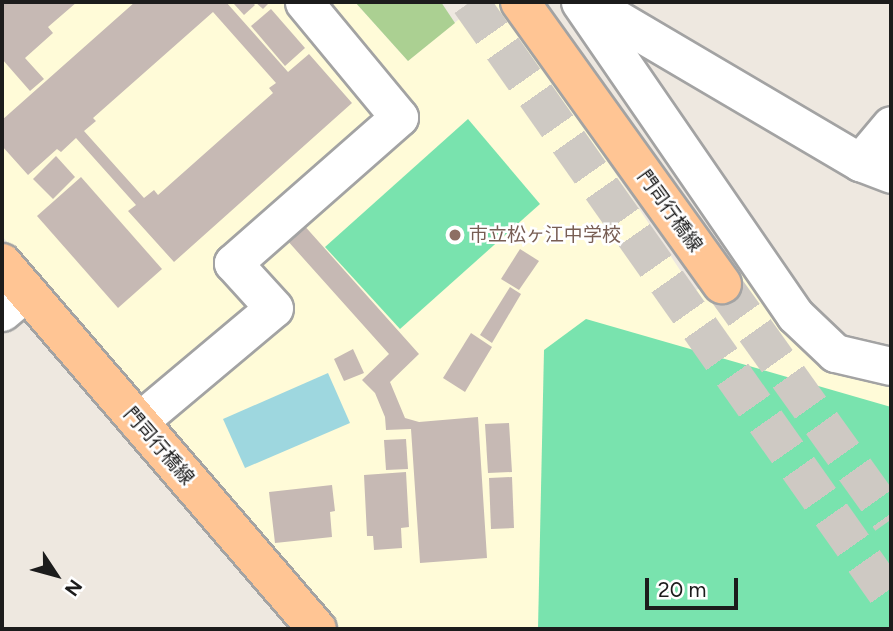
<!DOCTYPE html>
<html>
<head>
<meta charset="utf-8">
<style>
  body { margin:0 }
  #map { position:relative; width:893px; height:631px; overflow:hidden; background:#eee8e0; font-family:Figtree,"Noto Sans JP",sans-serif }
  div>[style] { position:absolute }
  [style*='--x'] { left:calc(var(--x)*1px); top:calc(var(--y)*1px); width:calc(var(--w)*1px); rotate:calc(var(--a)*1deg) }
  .education>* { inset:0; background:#fffbd8 }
  .forest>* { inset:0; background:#abd092 }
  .pitch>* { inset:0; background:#79e3ae }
  .water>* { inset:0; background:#9ed7df }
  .building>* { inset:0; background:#c6b9b4 }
  .major-tunnel>* { height:38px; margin-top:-19px; transform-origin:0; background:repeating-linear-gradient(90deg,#cec9c3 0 38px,transparent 0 57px) }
  .roads { filter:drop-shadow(2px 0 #a3a3a3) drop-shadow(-2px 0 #a3a3a3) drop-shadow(0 2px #a3a3a3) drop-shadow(0 -2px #a3a3a3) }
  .minor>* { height:37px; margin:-18.5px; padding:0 18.5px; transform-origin:18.5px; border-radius:18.5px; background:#fff }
  .major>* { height:38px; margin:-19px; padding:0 19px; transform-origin:19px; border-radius:19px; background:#ffc594 }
  .dots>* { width:19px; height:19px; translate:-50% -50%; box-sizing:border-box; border:4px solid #fff; border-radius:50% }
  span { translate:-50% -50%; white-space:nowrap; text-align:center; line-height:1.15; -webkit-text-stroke:5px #fff; paint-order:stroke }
  .street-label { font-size:19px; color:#1c1c1c }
  .education-label { font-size:19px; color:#785e54 }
  .left { translate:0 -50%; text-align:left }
  .frame { position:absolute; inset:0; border:4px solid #1c1c1c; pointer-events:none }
  .north { position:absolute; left:21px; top:540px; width:70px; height:70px; -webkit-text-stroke:5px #fff; paint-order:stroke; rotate:126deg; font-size:19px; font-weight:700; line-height:28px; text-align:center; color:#1c1c1c }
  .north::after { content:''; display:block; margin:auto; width:24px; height:32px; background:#1c1c1c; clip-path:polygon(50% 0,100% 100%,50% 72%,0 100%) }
  .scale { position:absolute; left:645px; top:578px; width:93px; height:32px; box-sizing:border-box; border:4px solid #1c1c1c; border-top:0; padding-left:9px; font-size:21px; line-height:24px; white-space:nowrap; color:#1c1c1c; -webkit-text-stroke:5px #fff; paint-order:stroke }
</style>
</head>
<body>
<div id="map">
  <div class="education">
    <div style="clip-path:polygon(2px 2px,355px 2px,408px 61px,480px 2px,501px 2px,694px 291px,741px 268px,891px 375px,891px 629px,341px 629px,2px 236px)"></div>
  </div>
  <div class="forest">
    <div style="clip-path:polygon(355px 2px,441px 2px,455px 23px,408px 61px)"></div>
  </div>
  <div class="pitch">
    <div style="clip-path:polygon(468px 119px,540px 204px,400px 329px,325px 247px)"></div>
    <div style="clip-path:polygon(586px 319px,891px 407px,891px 629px,538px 629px,544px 350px)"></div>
  </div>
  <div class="water">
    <div style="clip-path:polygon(328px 373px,350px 423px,245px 468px,223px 419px)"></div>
  </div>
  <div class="building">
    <div style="clip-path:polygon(2px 2px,77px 2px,48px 27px,53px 33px,25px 58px,44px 79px,30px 91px,2px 59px)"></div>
    <div style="clip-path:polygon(evenodd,135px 2px,226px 2px,288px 72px,309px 54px,352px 103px,174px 262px,128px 211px,136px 205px,76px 138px,61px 152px,57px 149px,28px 175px,2px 146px,2px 120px,135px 2px,213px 12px,276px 83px,269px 88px,273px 93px,158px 195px,154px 190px,144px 198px,84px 131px,96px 121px,93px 118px,213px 12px)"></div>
    <div style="clip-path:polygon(236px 2px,252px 2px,255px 5px,244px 15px,234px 4px)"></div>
    <div style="clip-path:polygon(255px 2px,270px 2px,263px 9px)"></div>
    <div style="clip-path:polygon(271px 9px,305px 48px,285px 66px,251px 26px)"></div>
    <div style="clip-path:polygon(56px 156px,75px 177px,53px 199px,33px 179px)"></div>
    <div style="clip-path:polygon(81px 177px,162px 269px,118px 308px,37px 216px)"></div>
    <div style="clip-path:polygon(302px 223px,419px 354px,390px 382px,405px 418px,419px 422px,478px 417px,487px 558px,420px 563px,411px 429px,386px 430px,385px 417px,375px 393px,362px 380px,389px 354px,286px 239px)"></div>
    <div style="clip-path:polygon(520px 249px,539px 261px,519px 290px,501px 279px)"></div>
    <div style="clip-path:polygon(510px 287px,521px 294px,492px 343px,480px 335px)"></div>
    <div style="clip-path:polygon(471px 333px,492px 347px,465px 392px,443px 378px)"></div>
    <div style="clip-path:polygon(353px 349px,364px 373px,344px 381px,334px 359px)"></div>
    <div style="clip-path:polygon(509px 423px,512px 472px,488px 473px,485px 424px)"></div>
    <div style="clip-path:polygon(406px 439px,408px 469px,386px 470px,384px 440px)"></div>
    <div style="clip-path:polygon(406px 472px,409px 527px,401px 528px,402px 548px,374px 550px,373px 536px,367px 536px,364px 475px)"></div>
    <div style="clip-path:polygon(512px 477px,514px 528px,491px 529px,489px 478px)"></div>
    <div style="clip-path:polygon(332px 485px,335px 511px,330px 512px,332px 537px,275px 543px,269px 492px)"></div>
  </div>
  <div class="major-tunnel">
    <div style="--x:470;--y:2;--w:731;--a:54.81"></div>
    <div style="--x:722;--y:284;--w:290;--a:54.4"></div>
  </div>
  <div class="roads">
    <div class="minor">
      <div style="--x:580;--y:2;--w:380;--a:55.5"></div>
      <div style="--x:795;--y:315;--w:55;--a:43.5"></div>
      <div style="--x:835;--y:353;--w:57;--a:13.1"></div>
      <div style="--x:588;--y:2;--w:316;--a:30.5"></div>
      <div style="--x:860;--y:162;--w:48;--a:-50"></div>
      <div style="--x:860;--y:162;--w:33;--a:21"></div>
      <div style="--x:2;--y:312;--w:31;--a:-40"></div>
      <div style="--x:138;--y:422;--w:177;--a:-40"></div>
      <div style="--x:274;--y:308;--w:61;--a:-132.3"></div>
      <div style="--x:233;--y:263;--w:221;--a:-41.3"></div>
      <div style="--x:399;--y:117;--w:149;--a:-129.6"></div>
    </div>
    <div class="major">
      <div style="--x:520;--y:2;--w:347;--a:54.4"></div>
      <div style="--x:2;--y:263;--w:483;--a:49.3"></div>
    </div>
  </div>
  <div class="dots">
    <div style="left:455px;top:235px;background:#8d6e63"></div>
  </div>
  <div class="street-label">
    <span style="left:670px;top:211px;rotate:54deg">門司行橋線</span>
    <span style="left:159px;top:446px;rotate:49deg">門司行橋線</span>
  </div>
  <div class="education-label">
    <span class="left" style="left:469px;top:235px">市立松ヶ江中学校</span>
  </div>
  <div class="frame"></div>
  <div class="north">N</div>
  <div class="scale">20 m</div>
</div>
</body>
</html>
